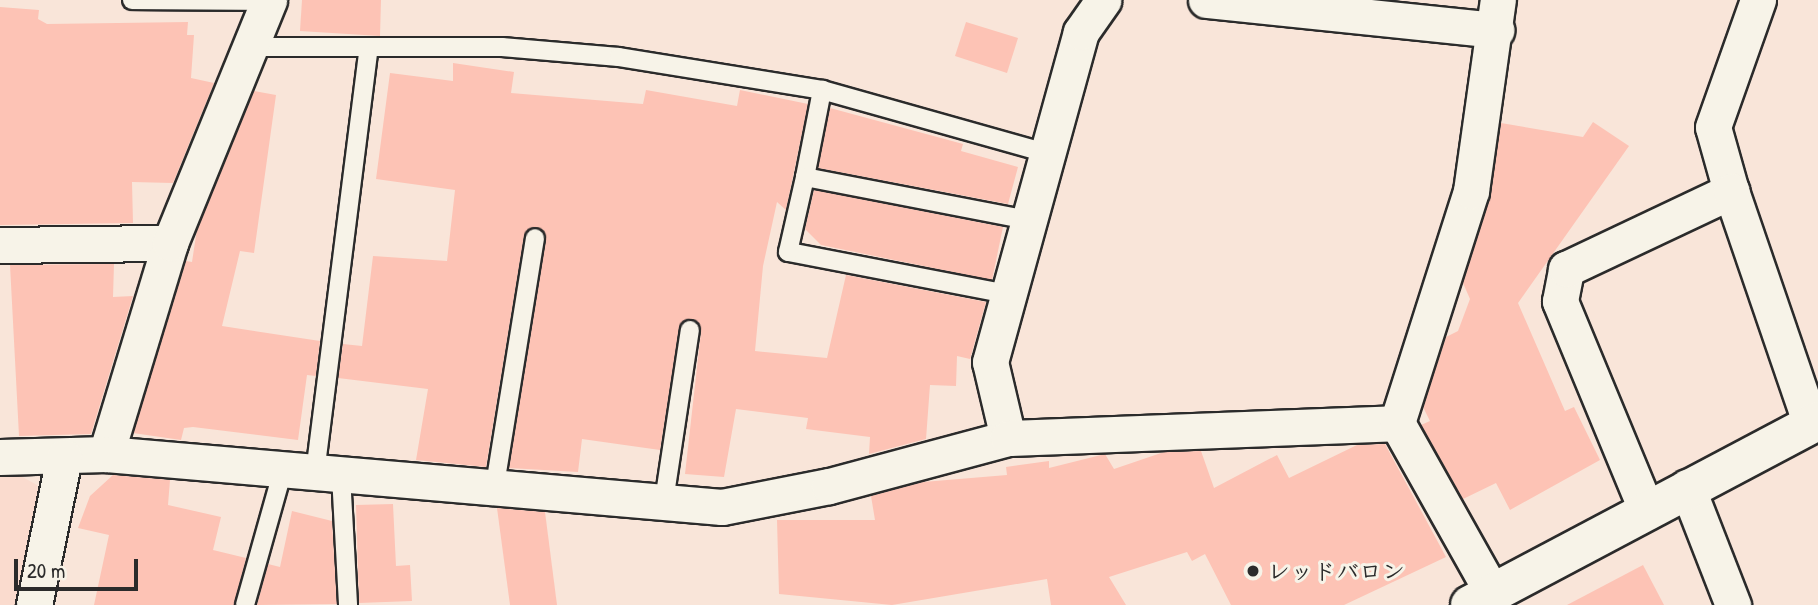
<!DOCTYPE html>
<html>
<head>
<meta charset="utf-8">
<style>
  body { margin:0 }
  #map { position:relative; width:1818px; height:605px; overflow:hidden; background:#f9e5d9; font-family:"Patrick Hand","Klee One",sans-serif }
  div>[style] { position:absolute }
  [style*='--x'] { left:calc(var(--x)*1px); top:calc(var(--y)*1px); width:calc(var(--w)*1px); rotate:calc(var(--a)*1deg) }
  .built>* { inset:0; background:#fadbce }
  .building>* { inset:0; background:#fdc3b5 }
  .roads { filter:drop-shadow(2px 0 #2b2b2b) drop-shadow(-2px 0 #2b2b2b) drop-shadow(0 2px #2b2b2b) drop-shadow(0 -2px #2b2b2b) }
  .lane>* { height:18px; margin:-9px; padding:0 9px; transform-origin:9px; border-radius:9px; background:#f7f3e8 }
  .street>* { height:35px; margin:-17.5px; padding:0 17.5px; transform-origin:17.5px; border-radius:17.5px; background:#f7f3e8 }
  .secondary>* { height:38px; margin:-19px; padding:0 19px; transform-origin:19px; border-radius:19px; background:#f7f3e8 }
  .dots>* { width:19px; height:19px; translate:-50% -50%; box-sizing:border-box; border:4px solid #f7f3e8; border-radius:50% }
  span { translate:-50% -50%; white-space:nowrap; text-align:center; line-height:1.15; -webkit-text-stroke:6px #f7f3e8; paint-order:stroke }
  .poi-label { font-size:23px; color:#2b2b2b; font-weight:700 }
  .left { translate:0 -50%; text-align:left }
  .scale { position:absolute; left:14px; top:559px; width:124px; height:32px; box-sizing:border-box; border:4px solid #2b2b2b; border-top:0; padding-left:9px; font-size:21px; line-height:24px; white-space:nowrap; color:#2b2b2b; -webkit-text-stroke:5px #f7f3e8; paint-order:stroke }
</style>
</head>
<body>
<div id="map">
  <div class="built">
    <div style="clip-path:polygon(0 474px,17px 474px,37px 485px,41px 505px,23px 605px,0 605px)"></div>
  </div>
  <div class="building">
    <div style="clip-path:polygon(302px 0,381px 0,380px 36px,300px 31px)"></div>
    <div style="clip-path:polygon(0 7px,39px 10px,38px 19px,47px 24px,188px 22px,187px 35px,194px 35px,191px 78px,214px 83px,173px 183px,132px 182px,133px 223px,0 225px)"></div>
    <div style="clip-path:polygon(966px 22px,1018px 38px,1007px 73px,955px 56px)"></div>
    <div style="clip-path:polygon(453px 63px,514px 72px,511px 93px,643px 104px,646px 90px,737px 106px,740px 90px,808px 104px,786px 210px,777px 202px,763px 266px,755px 351px,827px 358px,846px 275px,986px 302px,970px 359px,957px 356px,956px 386px,930px 385px,926px 439px,869px 454px,870px 437px,806px 429px,808px 418px,736px 409px,724px 477px,685px 474px,701px 332px,691px 319px,679px 328px,660px 450px,582px 439px,578px 472px,509px 468px,546px 240px,536px 227px,524px 236px,486px 467px,416px 460px,428px 389px,338px 378px,343px 344px,362px 346px,373px 256px,447px 261px,455px 190px,376px 179px,390px 73px,453px 81px)"></div>
    <div style="clip-path:polygon(254px 91px,276px 95px,254px 253px,240px 251px,222px 326px,320px 341px,316px 376px,307px 375px,298px 440px,193px 427px,184px 428px,181px 440px,133px 433px,186px 261px,192px 262px,197px 229px)"></div>
    <div style="clip-path:polygon(830px 108px,963px 144px,961px 151px,1018px 167px,1008px 204px,818px 168px)"></div>
    <div style="clip-path:polygon(1593px 122px,1629px 146px,1518px 303px,1565px 411px,1574px 407px,1600px 460px,1510px 510px,1496px 483px,1463px 499px,1421px 425px,1430px 421px,1423px 407px,1446px 337px,1458px 331px,1470px 299px,1463px 283px,1490px 197px,1501px 123px,1583px 137px)"></div>
    <div style="clip-path:polygon(814px 190px,1003px 227px,992px 280px,821px 245px,805px 229px)"></div>
    <div style="clip-path:polygon(114px 264px,113px 297px,133px 296px,91px 434px,19px 436px,10px 265px)"></div>
    <div style="clip-path:polygon(1385px 444px,1446px 557px,1344px 605px,1231px 605px,1205px 554px,1192px 561px,1187px 552px,1109px 577px,1126px 605px,1051px 605px,1047px 579px,892px 605px,779px 594px,777px 520px,875px 520px,871px 496px,923px 482px,1007px 475px,1006px 467px,1049px 461px,1049px 468px,1105px 454px,1114px 469px,1164px 452px,1201px 451px,1214px 488px,1277px 455px,1289px 478px,1357px 445px)"></div>
    <div style="clip-path:polygon(113px 475px,170px 480px,168px 505px,221px 517px,213px 550px,246px 558px,234px 605px,94px 605px,109px 535px,78px 528px,90px 496px)"></div>
    <div style="clip-path:polygon(393px 504px,396px 566px,410px 565px,412px 601px,359px 603px,356px 505px)"></div>
    <div style="clip-path:polygon(497px 508px,545px 512px,557px 605px,510px 605px)"></div>
    <div style="clip-path:polygon(292px 511px,332px 521px,337px 604px,257px 605px,268px 564px,280px 567px)"></div>
    <div style="clip-path:polygon(1643px 565px,1664px 605px,1567px 605px)"></div>
  </div>
  <div class="roads">
    <div class="lane">
      <div style="--x:132;--y:0;--w:136;--a:0.4"></div>
      <div style="--x:248;--y:47;--w:254;--a:0"></div>
      <div style="--x:502;--y:47;--w:117;--a:4.9"></div>
      <div style="--x:619;--y:57;--w:206;--a:9.2"></div>
      <div style="--x:822;--y:90;--w:237;--a:15.7"></div>
      <div style="--x:805;--y:177;--w:89;--a:-78.9"></div>
      <div style="--x:1012;--y:295;--w:228;--a:-169.1"></div>
      <div style="--x:788;--y:252;--w:77;--a:-77.2"></div>
      <div style="--x:805;--y:177;--w:233;--a:10.9"></div>
      <div style="--x:315;--y:473;--w:429;--a:-82.8"></div>
      <div style="--x:341;--y:475;--w:130;--a:86.9"></div>
      <div style="--x:495;--y:485;--w:250;--a:-80.8"></div>
      <div style="--x:664;--y:501;--w:173;--a:-81.4"></div>
      <div style="--x:245;--y:605;--w:140;--a:-74.3"></div>
    </div>
    <div class="street">
      <div style="--x:1206;--y:0;--w:292;--a:5.9"></div>
      <div style="--x:1731;--y:191;--w:66;--a:-105.7"></div>
      <div style="--x:1713;--y:127;--w:135;--a:-70.5"></div>
      <div style="--x:0;--y:245;--w:170;--a:-0.7"></div>
      <div style="--x:1008;--y:438;--w:78;--a:-103.3"></div>
      <div style="--x:990;--y:362;--w:342;--a:-74.6"></div>
      <div style="--x:1081;--y:32;--w:39;--a:-55"></div>
      <div style="--x:106;--y:454;--w:220;--a:-73.1"></div>
      <div style="--x:170;--y:243;--w:262;--a:-67.8"></div>
      <div style="--x:0;--y:457;--w:106;--a:-1.6"></div>
      <div style="--x:106;--y:454;--w:618;--a:4.92"></div>
      <div style="--x:722;--y:507;--w:109;--a:-11.1"></div>
      <div style="--x:829;--y:486;--w:185;--a:-15"></div>
      <div style="--x:1008;--y:438;--w:389;--a:-2.2"></div>
      <div style="--x:1687;--y:487;--w:127;--a:68.7"></div>
      <div style="--x:1646;--y:509;--w:225;--a:-112.5"></div>
      <div style="--x:1560;--y:301;--w:33;--a:-79"></div>
      <div style="--x:1566;--y:269;--w:183;--a:-25.3"></div>
      <div style="--x:1731;--y:191;--w:247;--a:71.1"></div>
      <div style="--x:1492;--y:592;--w:194;--a:-119.3"></div>
      <div style="--x:1397;--y:423;--w:244;--a:-72.3"></div>
      <div style="--x:1471;--y:191;--w:193;--a:-82"></div>
      <div style="--x:34;--y:605;--w:151;--a:-78.5"></div>
    </div>
    <div class="secondary">
      <div style="--x:1470;--y:605;--w:394;--a:-27.9"></div>
    </div>
  </div>
  <div class="dots">
    <div style="left:1253px;top:571px;background:#2b2b2b"></div>
  </div>
  <div class="poi-label">
    <span class="left" style="left:1267px;top:571px">レッドバロン</span>
  </div>
  <div class="scale">20 m</div>
</div>
</body>
</html>
